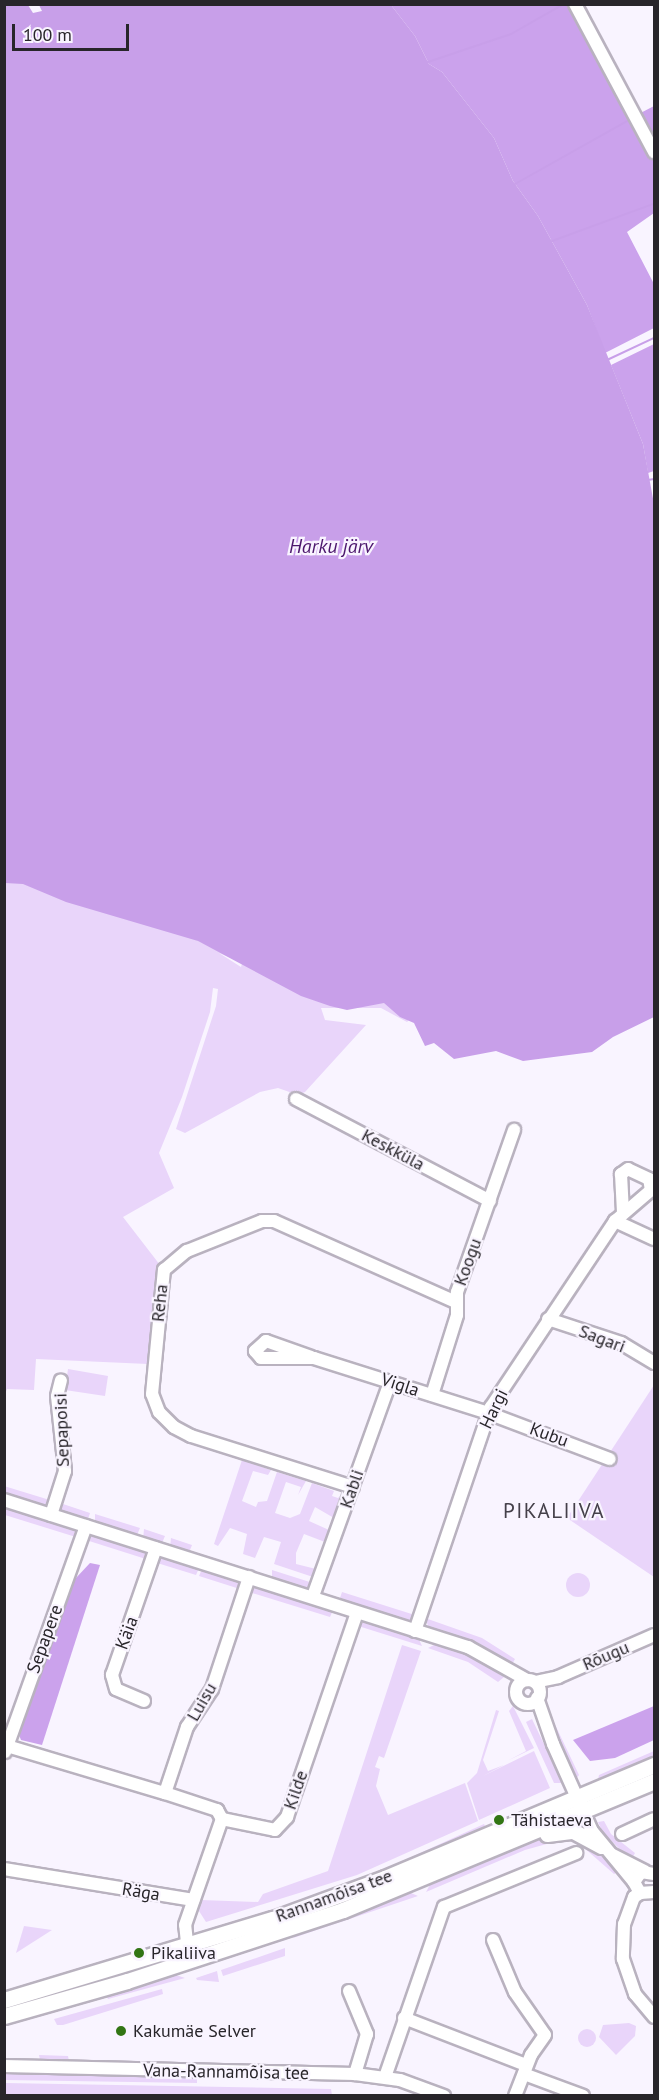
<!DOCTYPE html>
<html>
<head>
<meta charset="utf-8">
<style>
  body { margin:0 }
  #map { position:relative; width:659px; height:2100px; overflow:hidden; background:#f9f4ff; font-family:"PT Sans",sans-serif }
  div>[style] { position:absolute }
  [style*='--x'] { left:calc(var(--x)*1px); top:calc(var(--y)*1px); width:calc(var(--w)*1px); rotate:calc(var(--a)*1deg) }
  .green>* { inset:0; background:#e9d5fa }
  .round { border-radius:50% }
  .forest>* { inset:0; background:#cba2ec }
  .water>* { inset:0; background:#c89fe9 }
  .stream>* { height:2px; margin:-1px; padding:0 1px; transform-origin:1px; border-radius:1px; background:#c89fe9 }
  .roads { filter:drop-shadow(2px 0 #b9b2bf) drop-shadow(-2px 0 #b9b2bf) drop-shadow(0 2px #b9b2bf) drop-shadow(0 -2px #b9b2bf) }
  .minor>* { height:12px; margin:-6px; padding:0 6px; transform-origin:6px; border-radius:6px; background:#fff }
  .minor>.ring { margin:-6px; padding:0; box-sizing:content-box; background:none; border:12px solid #fff; border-radius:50% }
  .major>* { height:15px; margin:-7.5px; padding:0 7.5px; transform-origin:7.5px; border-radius:7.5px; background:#fff }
  .dots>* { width:16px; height:16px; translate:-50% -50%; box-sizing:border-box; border:3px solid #f9f4ff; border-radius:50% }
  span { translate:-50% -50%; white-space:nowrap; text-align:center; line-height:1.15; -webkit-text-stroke:4.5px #f9f4ff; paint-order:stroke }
  .street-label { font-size:18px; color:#28252a }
  .poi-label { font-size:18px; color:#28252a }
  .left { translate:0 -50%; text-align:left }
  .water-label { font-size:20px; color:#4c176d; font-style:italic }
  .quarter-label { font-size:21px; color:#45404a; letter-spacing:1.5px }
  .frame { position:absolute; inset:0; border:6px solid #28252a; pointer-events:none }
  .scale { position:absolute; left:12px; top:24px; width:117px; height:27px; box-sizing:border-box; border:3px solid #28252a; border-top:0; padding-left:8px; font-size:18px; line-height:21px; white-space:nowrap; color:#28252a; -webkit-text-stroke:4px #f9f4ff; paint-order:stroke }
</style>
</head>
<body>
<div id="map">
  <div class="green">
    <div style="clip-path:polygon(5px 857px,111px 897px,238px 961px,219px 953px,241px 967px,244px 957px,352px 976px,412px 1017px,407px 1022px,381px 1008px,321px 1008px,325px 1020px,366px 1025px,305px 1092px,298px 1095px,278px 1088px,260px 1092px,185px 1133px,176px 1129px,216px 1006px,218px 989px,213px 988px,210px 1012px,182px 1097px,159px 1153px,174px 1188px,123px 1217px,160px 1265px,148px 1364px,36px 1359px,34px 1390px,7px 1389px,5px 1394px)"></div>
    <div style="clip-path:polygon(68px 1369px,108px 1376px,105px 1396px,65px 1390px)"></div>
    <div style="clip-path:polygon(654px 1385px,654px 1577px,567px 1518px)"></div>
    <div style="clip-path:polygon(242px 1460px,271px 1470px,268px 1475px,253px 1471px,242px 1501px,256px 1507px,258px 1502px,267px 1501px,277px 1472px,306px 1481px,298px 1495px,301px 1487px,286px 1482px,275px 1513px,290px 1518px,300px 1514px,312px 1483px,334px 1491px,332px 1496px,338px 1498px,342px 1494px,334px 1518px,315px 1507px,309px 1521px,329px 1530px,325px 1542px,304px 1534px,296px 1553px,296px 1564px,316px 1569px,313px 1577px,274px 1564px,281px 1542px,264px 1537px,255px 1558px,243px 1554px,247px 1534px,230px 1528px,218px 1546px,214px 1544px)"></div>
    <div style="clip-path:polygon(4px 1486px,53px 1501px,47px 1509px,5px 1496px)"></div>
    <div style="clip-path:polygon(57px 1502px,90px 1513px,88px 1519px,57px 1511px)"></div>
    <div style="clip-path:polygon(4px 1504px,74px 1526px,80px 1531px,79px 1538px,5px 1515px)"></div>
    <div style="clip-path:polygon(95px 1514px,140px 1528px,137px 1535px,95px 1525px)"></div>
    <div style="clip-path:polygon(144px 1529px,165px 1536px,162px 1543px,143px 1540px)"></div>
    <div style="clip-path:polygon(96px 1533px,144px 1549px,149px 1560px,86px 1540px)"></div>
    <div style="clip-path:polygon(171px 1538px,192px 1545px,190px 1550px,185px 1553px,170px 1548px)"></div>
    <div style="clip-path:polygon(162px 1556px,200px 1566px,196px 1575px,154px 1562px)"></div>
    <div style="clip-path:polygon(203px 1567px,241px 1580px,243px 1590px,199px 1576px)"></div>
    <div style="clip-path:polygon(272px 1570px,316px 1584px,304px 1590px,272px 1580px)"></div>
    <div class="round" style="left:566px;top:1573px;width:24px;height:24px"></div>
    <div style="clip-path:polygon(255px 1586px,334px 1608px,330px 1617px,249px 1592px)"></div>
    <div style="clip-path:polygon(342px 1592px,418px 1616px,407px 1622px,339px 1601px)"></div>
    <div style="clip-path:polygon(425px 1618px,482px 1638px,515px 1659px,511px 1666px,470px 1642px,429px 1628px)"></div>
    <div style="clip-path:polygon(366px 1619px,417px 1635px,422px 1646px,355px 1625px)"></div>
    <div style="clip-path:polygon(440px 1642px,483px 1661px,504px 1677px,498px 1682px,468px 1662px,428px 1648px)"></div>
    <div style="clip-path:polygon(402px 1645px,421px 1651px,384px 1758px,379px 1756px,375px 1767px,380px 1769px,376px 1786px,388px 1815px,465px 1783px,478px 1821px,357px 1875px,206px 1922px,199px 1911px,201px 1900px,258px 1902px,263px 1894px,328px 1871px)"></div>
    <div style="clip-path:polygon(513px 1706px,534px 1748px,507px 1761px,526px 1751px,509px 1711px)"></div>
    <div style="clip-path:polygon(496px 1710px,499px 1711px,483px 1760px,488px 1771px,504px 1765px,483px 1776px,534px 1751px,550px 1788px,479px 1820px,467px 1783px,477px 1773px)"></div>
    <div style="clip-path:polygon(549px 1712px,579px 1775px,576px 1779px,544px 1714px)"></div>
    <div style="clip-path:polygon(532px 1719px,543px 1742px,565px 1783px,554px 1783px,526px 1722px)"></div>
    <div style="clip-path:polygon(654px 1751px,654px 1759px,597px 1784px,599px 1775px)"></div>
    <div style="clip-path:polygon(604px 1821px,611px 1834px,635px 1853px,631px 1860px,603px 1833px,598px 1822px)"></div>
    <div style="clip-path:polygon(484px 1824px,486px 1828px,469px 1838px,301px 1904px,201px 1933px,354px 1883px)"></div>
    <div style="clip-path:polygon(544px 1837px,561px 1840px,525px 1850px,426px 1892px,432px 1881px)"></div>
    <div style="clip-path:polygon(574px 1839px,586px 1840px,622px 1870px,614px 1874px)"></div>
    <div style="clip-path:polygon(411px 1893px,418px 1896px,293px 1938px,298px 1932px)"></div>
    <div style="clip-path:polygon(24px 1926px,52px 1930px,16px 1953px)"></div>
    <div style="clip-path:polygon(285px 1948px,285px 1956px,223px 1976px,221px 1970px)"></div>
    <div style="clip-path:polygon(217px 1971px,219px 1982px,197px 1980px,196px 1978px)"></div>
    <div style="clip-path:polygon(176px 1975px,185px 1978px,108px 1999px,107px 1997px)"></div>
    <div style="clip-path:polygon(162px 1989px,163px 1994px,63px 2025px,57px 2025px,54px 2019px)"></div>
    <div style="clip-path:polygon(629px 2023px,636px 2026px,635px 2036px,616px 2055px,599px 2037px,603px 2025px)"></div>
    <div class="round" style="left:578px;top:2029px;width:18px;height:18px"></div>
    <div style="clip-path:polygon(39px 2055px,68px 2056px,69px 2061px,40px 2060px)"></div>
    <div style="clip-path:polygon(5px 2071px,197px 2078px,197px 2083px,5px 2080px)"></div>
    <div style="clip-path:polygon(5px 2083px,331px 2089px,332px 2095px,5px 2096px)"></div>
  </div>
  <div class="forest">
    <div style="clip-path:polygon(391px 5px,568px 5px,629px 119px,654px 106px,654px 213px,627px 232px,654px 284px,654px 328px,605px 353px,587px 305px,538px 216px,513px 181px,494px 138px,442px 72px,429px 64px,415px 36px)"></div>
    <div style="clip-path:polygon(654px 344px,654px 471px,648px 473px,643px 444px,611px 365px)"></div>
    <div style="clip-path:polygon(90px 1563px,100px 1565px,42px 1745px,21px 1740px,17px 1730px,75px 1579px)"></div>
    <div style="clip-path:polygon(654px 1706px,654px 1740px,615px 1758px,590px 1761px,573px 1740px)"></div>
  </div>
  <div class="water">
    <div style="clip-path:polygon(39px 5px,391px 5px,415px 36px,429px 64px,442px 72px,494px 138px,513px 181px,538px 216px,587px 305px,643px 444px,654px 504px,654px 1017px,613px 1037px,592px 1052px,523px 1061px,496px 1051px,454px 1059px,434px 1043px,425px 1046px,414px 1023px,400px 1017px,384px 1003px,347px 1010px,330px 1006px,301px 996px,198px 941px,66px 902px,23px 884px,5px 883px,4px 5px,28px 5px,33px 13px,42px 11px)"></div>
  </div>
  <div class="stream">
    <div style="--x:428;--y:62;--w:88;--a:-18.6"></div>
    <div style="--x:511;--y:34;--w:59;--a:-29.6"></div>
    <div style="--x:515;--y:184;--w:131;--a:-29.3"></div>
    <div style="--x:552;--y:241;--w:108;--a:-20.1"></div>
    <div style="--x:607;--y:360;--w:52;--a:-25.1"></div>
    <div style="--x:648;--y:480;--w:6;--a:-9"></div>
  </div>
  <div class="roads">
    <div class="minor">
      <div style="--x:575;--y:4;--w:168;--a:61.9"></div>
      <div style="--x:296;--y:1099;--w:219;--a:27.7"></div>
      <div style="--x:615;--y:1221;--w:43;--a:24.8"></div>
      <div style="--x:548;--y:1319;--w:77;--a:18.2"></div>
      <div style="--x:621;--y:1343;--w:39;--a:31"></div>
      <div style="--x:311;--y:1357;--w:48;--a:-160.4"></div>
      <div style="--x:266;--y:1341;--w:15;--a:138"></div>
      <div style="--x:255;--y:1351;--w:9;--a:49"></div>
      <div style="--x:261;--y:1358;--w:53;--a:0"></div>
      <div style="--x:314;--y:1358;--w:182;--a:17.5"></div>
      <div style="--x:488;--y:1413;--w:130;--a:20.7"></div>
      <div style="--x:432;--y:1395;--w:84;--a:-72.6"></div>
      <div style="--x:457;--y:1315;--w:23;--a:-90"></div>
      <div style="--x:457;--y:1292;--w:172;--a:-70.6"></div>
      <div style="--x:353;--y:1487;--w:170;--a:-162.5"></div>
      <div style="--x:191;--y:1436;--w:19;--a:-152"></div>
      <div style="--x:174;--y:1427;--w:21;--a:-135"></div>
      <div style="--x:159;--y:1412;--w:19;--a:-111"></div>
      <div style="--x:152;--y:1394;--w:125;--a:-84.5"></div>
      <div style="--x:164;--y:1270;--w:30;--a:-40"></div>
      <div style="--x:187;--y:1251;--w:81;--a:-21.8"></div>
      <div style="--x:262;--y:1221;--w:12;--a:0"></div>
      <div style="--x:274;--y:1221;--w:199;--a:24"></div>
      <div style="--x:4;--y:1500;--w:487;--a:17.6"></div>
      <div style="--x:468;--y:1647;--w:68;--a:29.2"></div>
      <div style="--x:51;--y:1515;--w:46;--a:-72.3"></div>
      <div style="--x:65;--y:1471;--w:75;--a:-96.1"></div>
      <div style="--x:57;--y:1396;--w:16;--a:-76"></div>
      <div style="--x:313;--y:1596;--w:227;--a:-70.2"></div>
      <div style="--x:415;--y:1631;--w:237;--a:-71.3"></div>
      <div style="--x:491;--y:1407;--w:224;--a:-56.3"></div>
      <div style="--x:615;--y:1221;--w:48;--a:-40.7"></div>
      <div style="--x:651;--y:1190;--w:11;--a:-100"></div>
      <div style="--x:649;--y:1179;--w:23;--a:-155"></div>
      <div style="--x:628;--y:1169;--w:9;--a:144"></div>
      <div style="--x:621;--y:1174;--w:39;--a:87"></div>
      <div class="ring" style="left:516px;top:1680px;width:12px;height:12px"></div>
      <div style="--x:535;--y:1682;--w:24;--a:-12"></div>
      <div style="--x:558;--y:1677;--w:105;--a:-23.6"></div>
      <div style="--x:537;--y:1698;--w:49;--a:70.8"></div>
      <div style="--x:553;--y:1744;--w:95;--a:65.9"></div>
      <div style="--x:592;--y:1831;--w:66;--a:50.5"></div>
      <div style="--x:144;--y:1701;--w:30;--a:-157"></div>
      <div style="--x:116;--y:1689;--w:15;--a:-106"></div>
      <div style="--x:112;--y:1675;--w:134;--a:-70.9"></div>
      <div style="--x:7;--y:1746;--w:165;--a:16.6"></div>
      <div style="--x:165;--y:1793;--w:55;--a:18.1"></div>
      <div style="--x:217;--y:1810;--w:10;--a:61"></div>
      <div style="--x:222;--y:1819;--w:54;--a:11.7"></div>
      <div style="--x:275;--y:1830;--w:18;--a:-47"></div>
      <div style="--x:287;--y:1817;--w:216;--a:-71.1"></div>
      <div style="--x:5;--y:1752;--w:240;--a:-70.3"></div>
      <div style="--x:165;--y:1793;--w:70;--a:-71.6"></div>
      <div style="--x:187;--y:1727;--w:45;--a:-56.7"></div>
      <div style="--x:212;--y:1689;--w:118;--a:-71.7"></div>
      <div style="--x:622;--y:1834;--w:35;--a:-25"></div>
      <div style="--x:613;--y:1855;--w:36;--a:27"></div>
      <div style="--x:4;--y:1869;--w:192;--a:9.3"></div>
      <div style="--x:654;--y:1874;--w:13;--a:-171"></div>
      <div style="--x:641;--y:1872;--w:12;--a:125"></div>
      <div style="--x:634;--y:1882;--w:13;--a:61"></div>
      <div style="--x:640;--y:1893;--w:14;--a:-4"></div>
      <div style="--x:640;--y:1893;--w:7;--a:146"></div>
      <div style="--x:634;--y:1897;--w:29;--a:110"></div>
      <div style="--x:624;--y:1924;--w:35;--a:92"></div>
      <div style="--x:623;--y:1959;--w:37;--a:71"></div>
      <div style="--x:635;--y:1994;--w:30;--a:50"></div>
      <div style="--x:493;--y:1940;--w:56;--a:67.1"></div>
      <div style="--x:515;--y:1992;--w:52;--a:55.1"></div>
      <div style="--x:545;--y:2035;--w:24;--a:125"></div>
      <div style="--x:531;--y:2055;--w:44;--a:111.3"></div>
      <div style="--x:188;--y:1952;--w:27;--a:-96"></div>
      <div style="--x:185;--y:1925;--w:112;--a:-70.8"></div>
      <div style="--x:349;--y:1991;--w:47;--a:67.3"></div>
      <div style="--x:367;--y:2034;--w:42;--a:106.7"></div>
      <div style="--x:404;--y:2018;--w:131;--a:21.1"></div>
      <div style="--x:4;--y:2066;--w:351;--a:1.3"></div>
      <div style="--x:355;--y:2074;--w:45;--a:7.6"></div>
      <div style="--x:400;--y:2080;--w:47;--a:20"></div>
      <div style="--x:524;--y:2074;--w:63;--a:20.4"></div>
      <div style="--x:385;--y:2077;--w:180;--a:-70.9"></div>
      <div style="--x:444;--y:1907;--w:143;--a:-22.2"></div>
    </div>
    <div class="major">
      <div style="--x:547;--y:1834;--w:26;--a:-7"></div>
      <div style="--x:573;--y:1831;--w:32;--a:28"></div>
      <div style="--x:4;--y:2000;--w:281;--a:-16.8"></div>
      <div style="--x:273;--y:1919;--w:119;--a:-20.1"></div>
      <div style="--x:385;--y:1878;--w:292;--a:-22.8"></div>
      <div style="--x:4;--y:2016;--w:128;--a:-15.9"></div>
      <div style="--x:127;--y:1981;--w:227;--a:-18.2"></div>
      <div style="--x:343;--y:1910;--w:337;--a:-22.5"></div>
    </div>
  </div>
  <div class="dots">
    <div style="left:499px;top:1820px;background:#327514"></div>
    <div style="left:139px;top:1953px;background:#327514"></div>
    <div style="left:121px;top:2031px;background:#327514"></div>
  </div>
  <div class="street-label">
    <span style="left:393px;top:1150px;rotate:28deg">Keskküla</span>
    <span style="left:468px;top:1262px;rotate:-70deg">Koogu</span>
    <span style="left:160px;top:1303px;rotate:-84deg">Reha</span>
    <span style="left:602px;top:1339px;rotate:21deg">Sagari</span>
    <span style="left:400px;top:1385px;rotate:18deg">Vigla</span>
    <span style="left:494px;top:1409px;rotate:-64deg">Hargi</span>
    <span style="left:62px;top:1430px;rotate:-92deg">Sepapoisi</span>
    <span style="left:549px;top:1435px;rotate:20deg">Kubu</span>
    <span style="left:352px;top:1489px;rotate:-71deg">Kabli</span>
    <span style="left:127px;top:1633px;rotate:-70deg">Käia</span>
    <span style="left:45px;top:1639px;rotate:-70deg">Sepapere</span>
    <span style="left:606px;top:1656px;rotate:-23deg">Rõugu</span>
    <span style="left:202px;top:1702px;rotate:-60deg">Luisu</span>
    <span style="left:296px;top:1790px;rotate:-71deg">Kilde</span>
    <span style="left:141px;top:1892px;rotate:9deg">Räga</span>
    <span style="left:334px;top:1896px;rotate:-20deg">Rannamõisa tee</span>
    <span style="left:226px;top:2072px;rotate:1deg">Vana-Rannamõisa tee</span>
  </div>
  <div class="poi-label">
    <span class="left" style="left:511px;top:1820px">Tähistaeva</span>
    <span class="left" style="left:151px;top:1953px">Pikaliiva</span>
    <span class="left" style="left:133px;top:2031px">Kakumäe Selver</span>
  </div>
  <div class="water-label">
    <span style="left:331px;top:546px">Harku järv</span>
  </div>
  <div class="quarter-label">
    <span style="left:554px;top:1511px">PIKALIIVA</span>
  </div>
  <div class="frame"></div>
  <div class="scale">100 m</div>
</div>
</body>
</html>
